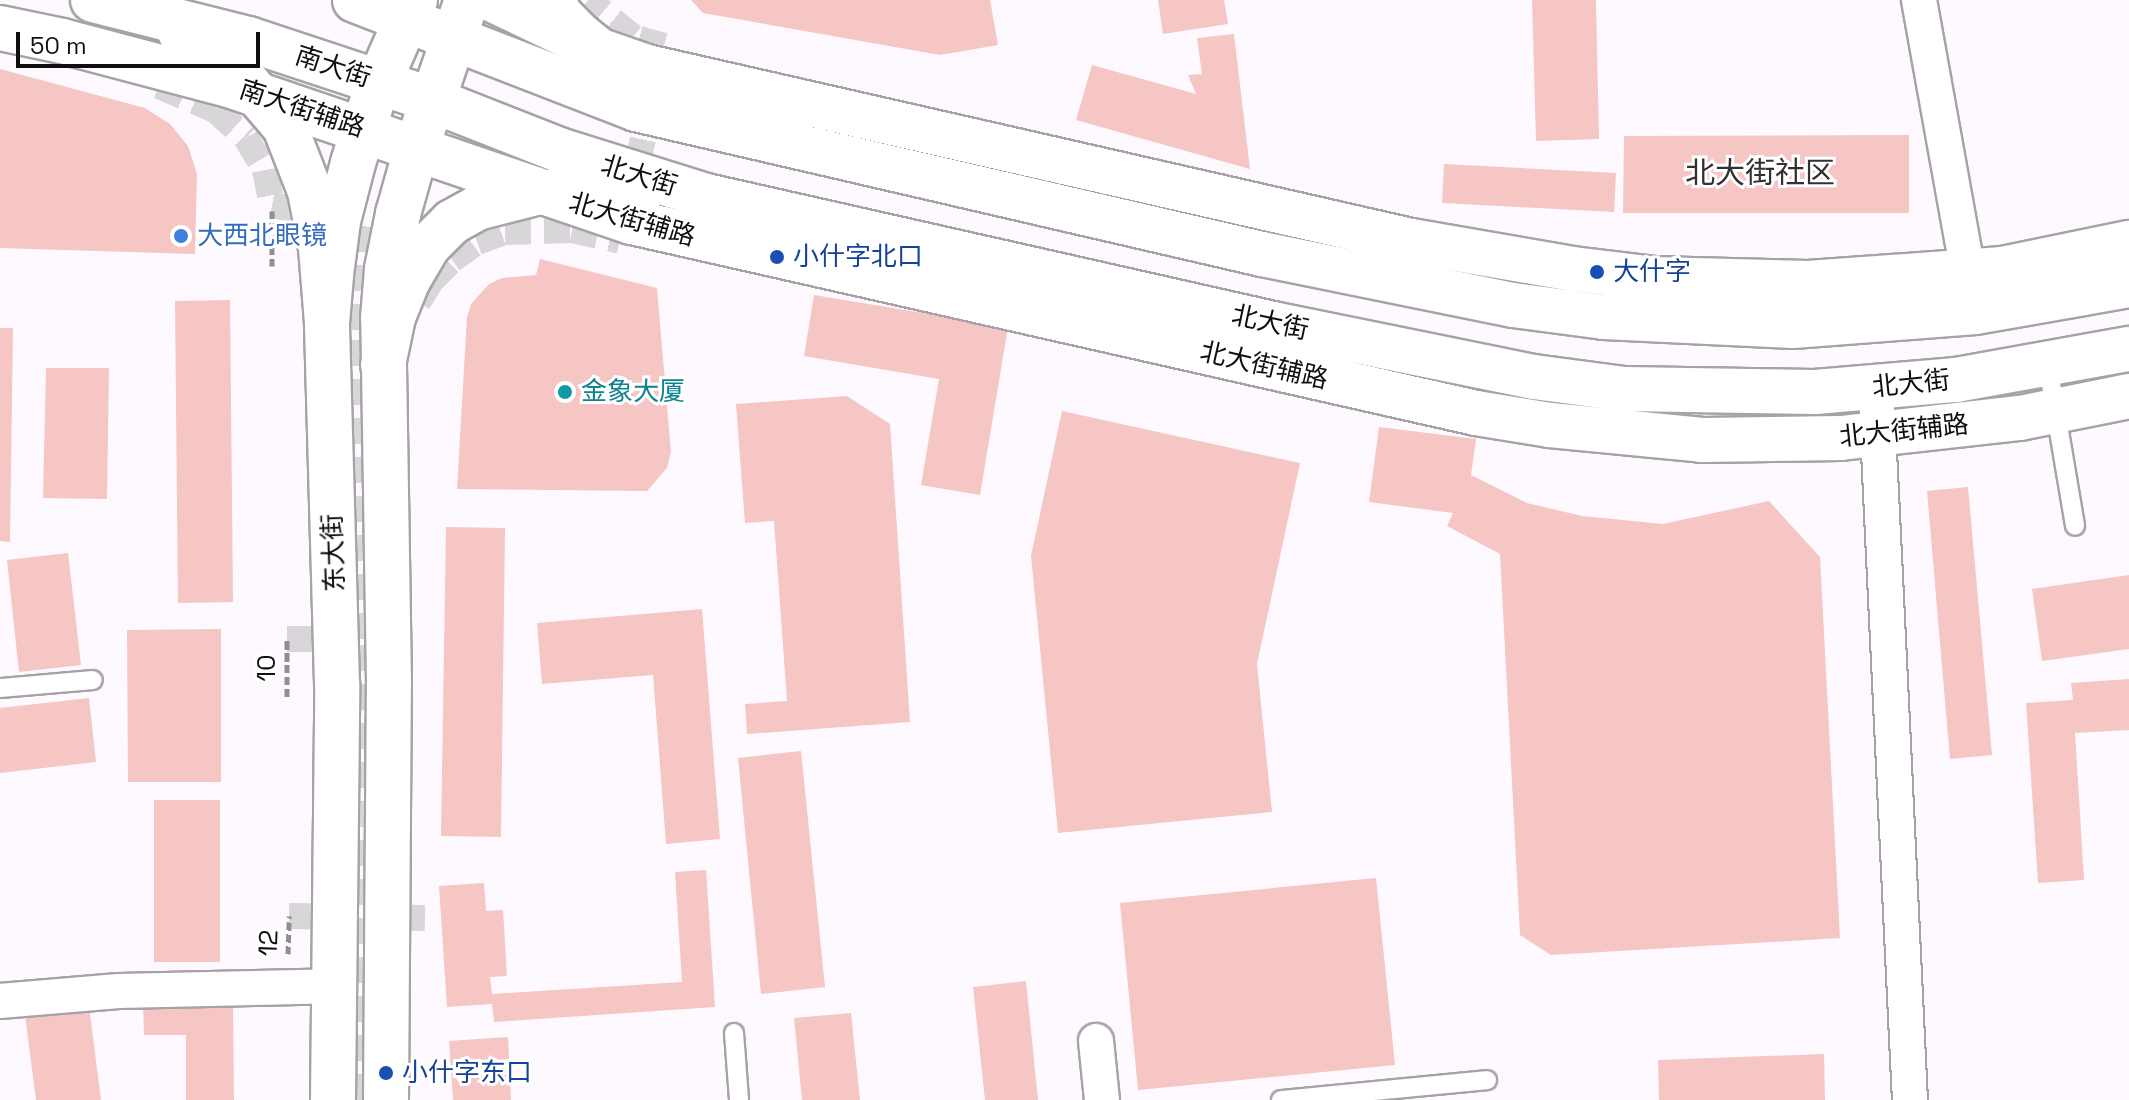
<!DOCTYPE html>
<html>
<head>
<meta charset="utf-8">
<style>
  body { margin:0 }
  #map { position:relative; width:2129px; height:1100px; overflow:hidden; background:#fdf9fe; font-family:"Space Grotesk","Noto Sans SC",sans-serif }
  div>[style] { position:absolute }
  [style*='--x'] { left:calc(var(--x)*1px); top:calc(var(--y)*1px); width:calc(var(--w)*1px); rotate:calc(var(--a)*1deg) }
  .building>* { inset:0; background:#f5c6c4 }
  .pedestrian-tunnel>* { height:26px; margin-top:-13px; transform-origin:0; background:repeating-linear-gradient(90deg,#d9d6da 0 26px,transparent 0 39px) }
  .path>* { height:5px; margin-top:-2.5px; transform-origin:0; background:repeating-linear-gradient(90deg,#918e92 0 8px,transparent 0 12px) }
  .roads { filter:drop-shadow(2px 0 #a6a2a7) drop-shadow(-2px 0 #a6a2a7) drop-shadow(0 2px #a6a2a7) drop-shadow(0 -2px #a6a2a7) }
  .service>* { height:18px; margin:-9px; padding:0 9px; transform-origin:9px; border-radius:9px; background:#fff }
  .minor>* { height:34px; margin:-17px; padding:0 17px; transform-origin:17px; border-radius:17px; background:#fff }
  .tertiary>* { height:44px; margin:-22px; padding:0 22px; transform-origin:22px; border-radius:22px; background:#fff }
  .secondary>* { height:44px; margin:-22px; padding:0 22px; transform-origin:22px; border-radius:22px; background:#fff }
  .primary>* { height:44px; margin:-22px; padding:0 22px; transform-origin:22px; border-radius:22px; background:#fff }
  .dots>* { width:22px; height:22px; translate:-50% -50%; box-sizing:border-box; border:4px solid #fff; border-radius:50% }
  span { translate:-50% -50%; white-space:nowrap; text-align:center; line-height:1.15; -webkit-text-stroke:6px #fff; paint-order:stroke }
  .street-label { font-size:26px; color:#100f10 }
  .shop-label { font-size:26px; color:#366cbe }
  .left { translate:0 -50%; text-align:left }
  .transit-label { font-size:26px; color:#164399 }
  .culture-label { font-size:26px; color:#0d838f }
  .quarter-label { font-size:30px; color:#333034 }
  .scale { position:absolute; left:16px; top:32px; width:244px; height:36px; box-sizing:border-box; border:4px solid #100f10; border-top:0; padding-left:10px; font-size:24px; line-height:28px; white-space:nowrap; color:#100f10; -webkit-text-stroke:6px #fff; paint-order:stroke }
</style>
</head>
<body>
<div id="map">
  <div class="building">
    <div style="clip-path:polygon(691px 0,990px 0,998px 45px,940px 55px,703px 13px)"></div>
    <div style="clip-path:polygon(1158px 0,1224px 0,1228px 24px,1163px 34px)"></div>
    <div style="clip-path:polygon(1532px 0,1596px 0,1599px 139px,1536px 141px)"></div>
    <div style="clip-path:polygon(1234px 34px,1250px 169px,1076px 120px,1092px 65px,1196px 94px,1188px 75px,1202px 74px,1197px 38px)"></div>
    <div style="clip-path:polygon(0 69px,145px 108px,170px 124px,188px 146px,197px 174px,195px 254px,0 248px)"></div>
    <div style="clip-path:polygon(1909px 135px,1909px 213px,1623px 213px,1624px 136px)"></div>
    <div style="clip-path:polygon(1444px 164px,1616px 173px,1614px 212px,1442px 203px)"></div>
    <div style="clip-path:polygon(540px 259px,657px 288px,671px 452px,667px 468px,647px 491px,457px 489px,467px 317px,471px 304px,489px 284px,502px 278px,536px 275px)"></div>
    <div style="clip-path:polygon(814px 295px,1008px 327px,980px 495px,921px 485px,939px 379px,804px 356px)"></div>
    <div style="clip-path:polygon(230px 300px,233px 602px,178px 603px,175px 301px)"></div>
    <div style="clip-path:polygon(0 328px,13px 328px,10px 542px,0 541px)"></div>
    <div style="clip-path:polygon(46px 368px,109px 368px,107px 499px,43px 498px)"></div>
    <div style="clip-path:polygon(847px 396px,890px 424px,910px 722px,747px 734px,745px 704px,787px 701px,774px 521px,745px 523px,736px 404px)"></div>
    <div style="clip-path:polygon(1062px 411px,1300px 463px,1257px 664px,1272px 812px,1058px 833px,1031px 556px)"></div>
    <div style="clip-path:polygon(1379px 427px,1476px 439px,1471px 475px,1527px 503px,1582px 516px,1663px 524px,1769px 501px,1820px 557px,1840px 938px,1551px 955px,1520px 935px,1500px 554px,1447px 526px,1453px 513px,1369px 502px)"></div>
    <div style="clip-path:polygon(1968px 487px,1992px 755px,1950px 759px,1927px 491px)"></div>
    <div style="clip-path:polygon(446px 527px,505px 528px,501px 837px,441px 836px)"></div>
    <div style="clip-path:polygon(68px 553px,81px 665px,19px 672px,7px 560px)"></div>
    <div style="clip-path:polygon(2129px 575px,2129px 649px,2042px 661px,2032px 589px)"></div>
    <div style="clip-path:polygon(702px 609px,720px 839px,666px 844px,653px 675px,542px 684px,537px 623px)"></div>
    <div style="clip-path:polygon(221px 629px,221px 782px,128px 782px,127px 630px)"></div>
    <div style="clip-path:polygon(2129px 679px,2129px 730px,2075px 733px,2084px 880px,2038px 883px,2026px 703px,2073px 700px,2071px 683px)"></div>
    <div style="clip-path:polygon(89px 698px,96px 762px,0 773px,0 708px)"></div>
    <div style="clip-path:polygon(801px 751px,825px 987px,761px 994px,738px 758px)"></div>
    <div style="clip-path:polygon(154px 800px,220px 800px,220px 962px,154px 962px)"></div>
    <div style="clip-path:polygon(706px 870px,715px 1007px,494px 1022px,492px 1004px,447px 1007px,439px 886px,484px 883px,486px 911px,503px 910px,507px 976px,490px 977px,492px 994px,682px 982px,675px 872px)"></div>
    <div style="clip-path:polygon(1376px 878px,1395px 1065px,1138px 1090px,1120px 903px)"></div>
    <div style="clip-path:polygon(1026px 981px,1038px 1100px,985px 1100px,973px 987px)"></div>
    <div style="clip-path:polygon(233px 1003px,234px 1100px,186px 1100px,186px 1035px,144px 1035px,143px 1004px)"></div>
    <div style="clip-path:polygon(89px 1006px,101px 1100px,36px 1100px,25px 1015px)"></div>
    <div style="clip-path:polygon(851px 1013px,860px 1100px,802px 1100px,794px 1018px)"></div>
    <div style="clip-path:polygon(508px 1037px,511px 1100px,453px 1100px,449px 1041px)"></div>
    <div style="clip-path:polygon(1824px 1054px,1825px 1100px,1659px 1100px,1658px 1060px)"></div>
  </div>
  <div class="pedestrian-tunnel">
    <div style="--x:159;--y:86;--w:61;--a:23.2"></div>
    <div style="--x:215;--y:110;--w:42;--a:42.1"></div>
    <div style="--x:246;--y:138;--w:37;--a:59"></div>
    <div style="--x:265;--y:170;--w:36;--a:79"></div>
    <div style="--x:272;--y:205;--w:53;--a:10.9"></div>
    <div style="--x:418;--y:302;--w:25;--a:-58"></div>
    <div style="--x:431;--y:281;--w:30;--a:-45"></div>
    <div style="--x:452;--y:260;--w:31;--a:-36"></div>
    <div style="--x:477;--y:242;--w:30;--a:-20"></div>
    <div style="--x:505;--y:232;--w:67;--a:-1.7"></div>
    <div style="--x:572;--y:230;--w:49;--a:12.9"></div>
    <div style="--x:620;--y:241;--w:200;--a:-77.3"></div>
    <div style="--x:664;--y:46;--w:32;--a:-164"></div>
    <div style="--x:633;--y:37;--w:58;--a:-140.6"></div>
    <div style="--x:287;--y:639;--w:61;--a:0"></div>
    <div style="--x:289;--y:916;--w:136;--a:0.8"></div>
    <div style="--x:357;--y:1100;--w:461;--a:-89.3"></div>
    <div style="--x:363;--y:639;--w:309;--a:-91.3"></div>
    <div style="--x:356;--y:330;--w:107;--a:-85.2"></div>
  </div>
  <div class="path">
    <div style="--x:272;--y:266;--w:55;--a:-90"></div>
    <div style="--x:287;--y:697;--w:58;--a:-90"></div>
    <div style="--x:288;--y:954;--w:38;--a:-88"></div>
  </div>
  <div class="roads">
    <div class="service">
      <div style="--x:2048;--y:366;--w:162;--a:80.4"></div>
      <div style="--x:0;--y:688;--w:93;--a:-4.9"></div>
      <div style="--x:734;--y:1033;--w:67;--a:85.7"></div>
      <div style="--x:1281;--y:1100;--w:207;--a:-5.5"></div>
    </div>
    <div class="minor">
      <div style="--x:1919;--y:0;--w:300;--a:79.8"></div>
      <div style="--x:1877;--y:409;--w:692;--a:87.27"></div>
      <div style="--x:0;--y:1001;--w:119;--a:-4.8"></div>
      <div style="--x:119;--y:991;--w:214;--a:-1.3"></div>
      <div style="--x:1096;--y:1041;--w:59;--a:84.2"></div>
    </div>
    <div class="tertiary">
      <div style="--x:493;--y:0;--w:116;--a:25.5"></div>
      <div style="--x:598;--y:50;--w:52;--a:19.1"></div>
      <div style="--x:647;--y:67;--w:784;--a:12.83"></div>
      <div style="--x:1411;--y:241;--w:164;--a:9.8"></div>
      <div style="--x:1573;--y:269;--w:83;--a:7"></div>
      <div style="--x:1655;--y:279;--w:153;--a:1.5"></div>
      <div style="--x:1808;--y:283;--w:195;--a:-4.1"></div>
      <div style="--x:2002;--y:269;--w:130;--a:-11.6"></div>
      <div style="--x:0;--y:28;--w:63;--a:11.8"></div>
      <div style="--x:62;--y:41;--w:176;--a:14.8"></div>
      <div style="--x:232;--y:86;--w:422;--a:18.8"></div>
      <div style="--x:632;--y:222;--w:865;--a:12.75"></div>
      <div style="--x:1476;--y:413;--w:75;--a:9.2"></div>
      <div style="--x:1550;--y:425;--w:153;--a:5.6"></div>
      <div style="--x:1702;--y:440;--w:139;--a:-0.8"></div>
      <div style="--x:1841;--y:438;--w:180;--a:-6.4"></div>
      <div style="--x:2020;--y:418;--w:111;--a:-11.4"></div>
    </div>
    <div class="secondary">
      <div style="--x:333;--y:1100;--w:416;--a:-89.4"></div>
      <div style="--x:337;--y:684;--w:361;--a:-91.6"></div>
      <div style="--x:327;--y:323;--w:48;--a:-85.2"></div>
      <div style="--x:331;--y:275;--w:54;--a:-82.6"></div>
      <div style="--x:338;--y:221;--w:60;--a:-75.5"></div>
      <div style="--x:353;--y:163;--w:77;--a:-72.7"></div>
      <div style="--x:376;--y:89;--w:97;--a:-66.3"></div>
      <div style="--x:386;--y:1100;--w:417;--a:-89.6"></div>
      <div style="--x:389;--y:683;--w:364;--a:-90.9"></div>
      <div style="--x:383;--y:319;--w:50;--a:-85.4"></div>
      <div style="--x:387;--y:269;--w:56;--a:-78.7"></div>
      <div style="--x:398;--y:214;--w:74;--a:-74.3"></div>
      <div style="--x:418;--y:143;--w:151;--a:-71.1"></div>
    </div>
    <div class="primary">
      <div style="--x:93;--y:0;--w:160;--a:14.1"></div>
      <div style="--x:248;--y:39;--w:194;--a:18.3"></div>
      <div style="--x:432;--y:100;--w:136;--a:21.5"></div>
      <div style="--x:559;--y:150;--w:154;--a:17.4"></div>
      <div style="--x:706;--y:196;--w:581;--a:12.72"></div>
      <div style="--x:1273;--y:324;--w:266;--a:11.5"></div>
      <div style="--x:1534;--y:377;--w:91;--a:7.6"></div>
      <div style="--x:1624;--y:389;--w:191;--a:0.9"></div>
      <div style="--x:1815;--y:392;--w:142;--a:-4.9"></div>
      <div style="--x:1956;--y:380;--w:176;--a:-10.2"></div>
      <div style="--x:355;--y:0;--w:301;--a:21.2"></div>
      <div style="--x:636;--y:109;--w:643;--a:13.04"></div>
      <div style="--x:1262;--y:254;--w:256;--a:11.5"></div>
      <div style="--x:1513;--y:305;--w:92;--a:7.5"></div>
      <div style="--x:1604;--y:317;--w:189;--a:2.7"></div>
      <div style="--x:1793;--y:326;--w:183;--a:-4.4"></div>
      <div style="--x:1975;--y:312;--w:156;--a:-9.9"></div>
      <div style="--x:553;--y:0;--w:17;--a:65"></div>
      <div style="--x:560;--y:15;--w:30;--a:45"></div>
      <div style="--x:581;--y:36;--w:59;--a:38.8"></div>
      <div style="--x:627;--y:73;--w:60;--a:30"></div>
      <div style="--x:180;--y:32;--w:72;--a:34.8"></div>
      <div style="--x:239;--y:73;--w:71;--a:49.6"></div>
      <div style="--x:285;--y:127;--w:69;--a:68.7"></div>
      <div style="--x:310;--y:191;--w:58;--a:79.1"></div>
      <div style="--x:321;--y:248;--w:75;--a:85.4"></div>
      <div style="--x:383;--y:365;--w:49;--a:-78.2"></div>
      <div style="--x:393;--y:317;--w:38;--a:-68"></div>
      <div style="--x:407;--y:282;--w:42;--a:-59.7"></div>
      <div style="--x:428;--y:246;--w:34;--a:-45"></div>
      <div style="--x:452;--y:222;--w:29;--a:-29"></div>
      <div style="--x:477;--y:208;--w:65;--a:-14.3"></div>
      <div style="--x:540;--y:192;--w:102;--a:0"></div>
    </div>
  </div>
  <div class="dots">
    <div style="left:181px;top:236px;background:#3f7fe0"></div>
    <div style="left:777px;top:257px;background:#1a4fb4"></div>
    <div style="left:1597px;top:272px;background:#1a4fb4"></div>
    <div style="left:565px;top:392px;background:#0f9aa8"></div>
    <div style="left:386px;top:1073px;background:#1a4fb4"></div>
  </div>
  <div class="street-label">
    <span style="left:333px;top:67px;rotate:18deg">南大街</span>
    <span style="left:302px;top:109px;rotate:18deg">南大街辅路</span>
    <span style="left:639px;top:176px;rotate:17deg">北大街</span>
    <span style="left:632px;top:220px;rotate:16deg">北大街辅路</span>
    <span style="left:1270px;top:323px;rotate:12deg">北大街</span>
    <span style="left:1264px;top:366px;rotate:13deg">北大街辅路</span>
    <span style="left:1911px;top:384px;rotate:-6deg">北大街</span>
    <span style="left:1904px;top:431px;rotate:-6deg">北大街辅路</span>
    <span style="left:334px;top:553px;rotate:-92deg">东大街</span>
    <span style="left:267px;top:668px;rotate:-90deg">10</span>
    <span style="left:269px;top:943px;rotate:-88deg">12</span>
  </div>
  <div class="shop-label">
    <span class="left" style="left:197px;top:236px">大西北眼镜</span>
  </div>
  <div class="transit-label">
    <span class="left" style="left:793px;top:257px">小什字北口</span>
    <span class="left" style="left:1613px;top:272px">大什字</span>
    <span class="left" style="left:402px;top:1073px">小什字东口</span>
  </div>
  <div class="culture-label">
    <span class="left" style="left:581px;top:392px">金象大厦</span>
  </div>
  <div class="quarter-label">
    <span style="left:1760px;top:173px">北大街社区</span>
  </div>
  <div class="scale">50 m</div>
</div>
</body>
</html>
